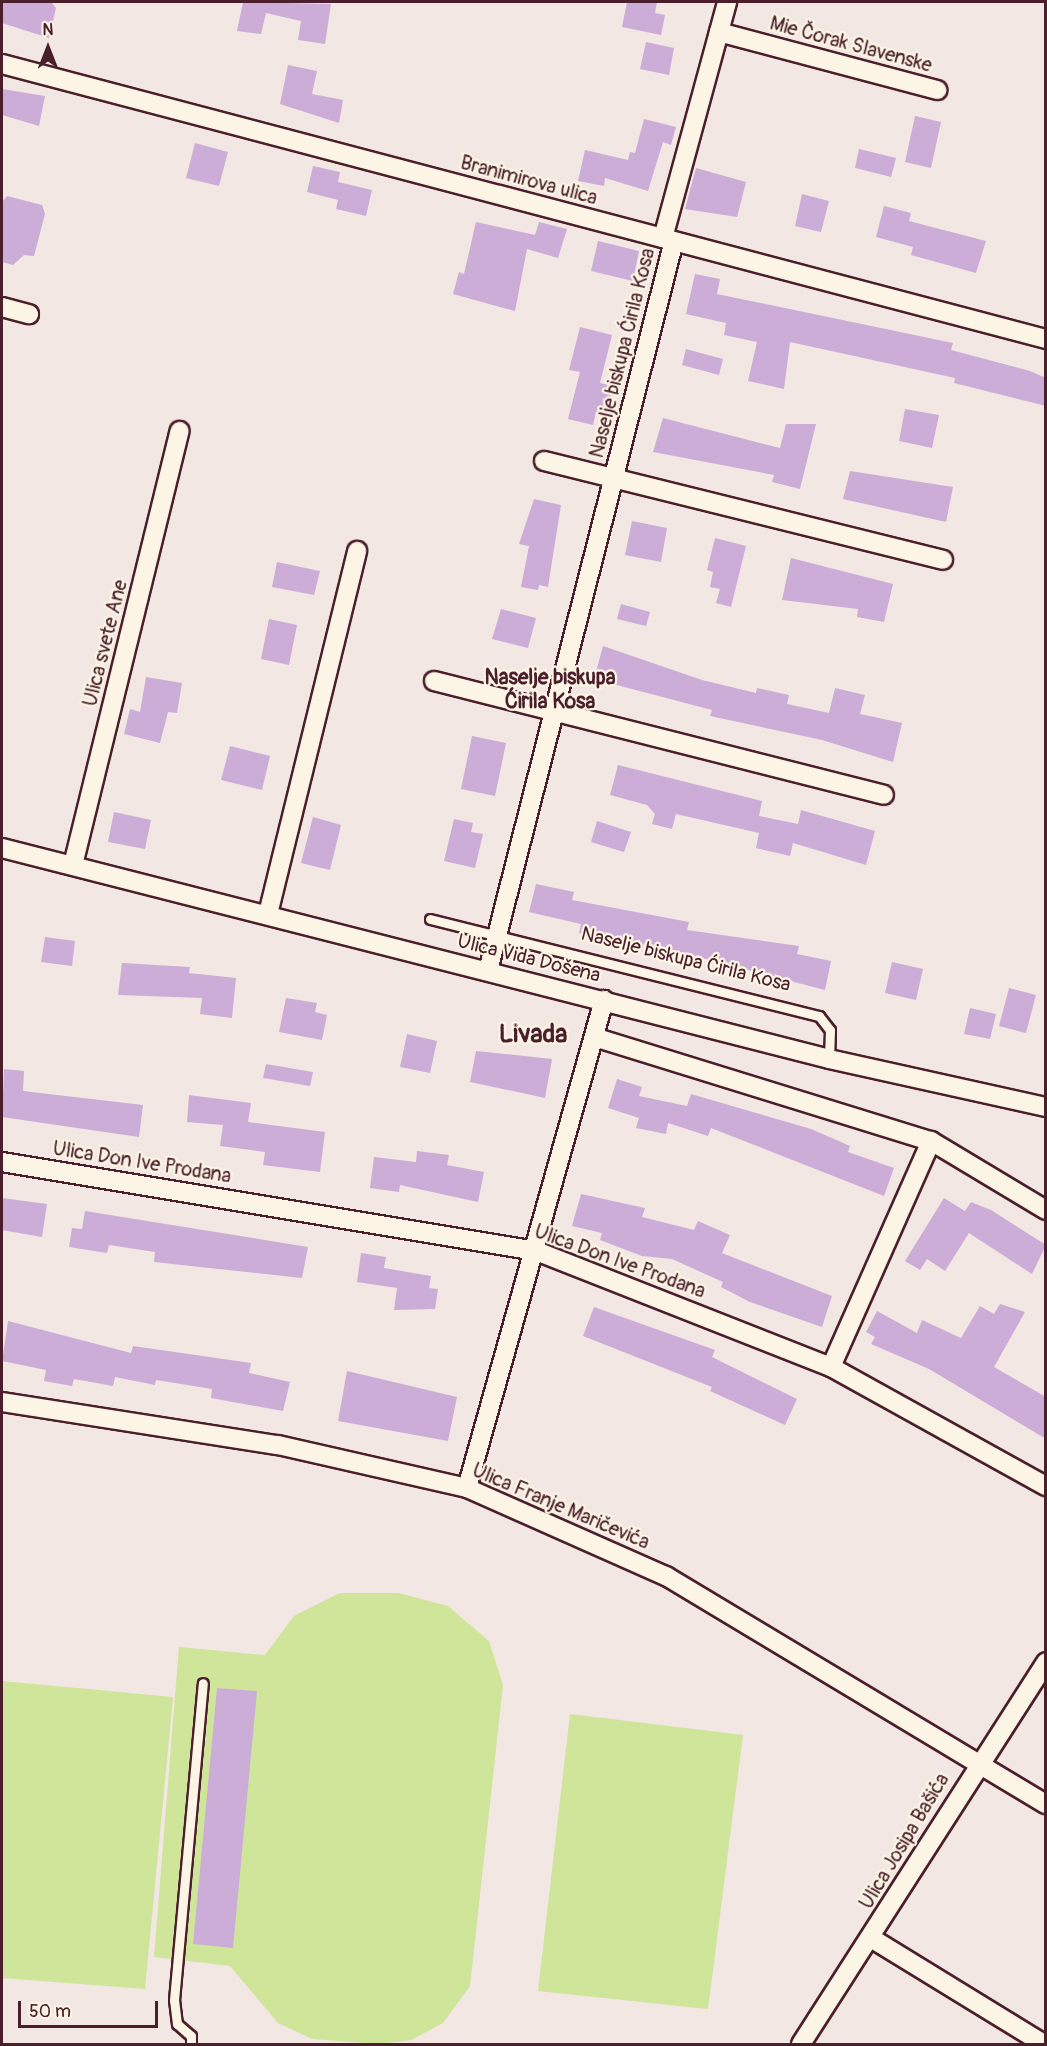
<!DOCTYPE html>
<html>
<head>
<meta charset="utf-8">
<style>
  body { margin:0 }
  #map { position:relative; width:1047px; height:2046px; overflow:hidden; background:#f2e7e2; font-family:Pangolin,sans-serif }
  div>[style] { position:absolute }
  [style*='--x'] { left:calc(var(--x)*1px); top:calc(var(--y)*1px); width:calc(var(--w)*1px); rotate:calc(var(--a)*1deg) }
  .green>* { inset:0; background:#cee59a }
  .building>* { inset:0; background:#ccadd8 }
  .roads { filter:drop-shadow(2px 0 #4a1f2b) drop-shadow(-2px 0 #4a1f2b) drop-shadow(0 2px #4a1f2b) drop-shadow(0 -2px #4a1f2b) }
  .lane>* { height:9px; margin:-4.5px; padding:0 4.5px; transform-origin:4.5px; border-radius:4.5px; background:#fcf5e5 }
  .street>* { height:18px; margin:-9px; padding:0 9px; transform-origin:9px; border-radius:9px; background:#fcf5e5 }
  span { translate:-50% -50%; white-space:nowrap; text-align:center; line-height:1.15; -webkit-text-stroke:4.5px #fcf5e5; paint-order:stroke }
  .street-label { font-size:20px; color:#4a1f2b }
  .neighbourhood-label { font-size:21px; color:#4a1f2b; font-weight:700 }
  .district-label { font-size:26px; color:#4a1f2b; font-weight:700 }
  .frame { position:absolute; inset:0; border:3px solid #4a1f2b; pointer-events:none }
  .north { position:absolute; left:18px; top:18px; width:60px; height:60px; -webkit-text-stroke:4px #fcf5e5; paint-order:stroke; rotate:0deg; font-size:16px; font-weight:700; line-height:24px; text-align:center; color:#4a1f2b }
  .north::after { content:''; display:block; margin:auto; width:21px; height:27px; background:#4a1f2b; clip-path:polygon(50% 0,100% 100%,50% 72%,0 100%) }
  .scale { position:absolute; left:18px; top:2001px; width:140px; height:27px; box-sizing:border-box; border:3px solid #4a1f2b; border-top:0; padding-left:8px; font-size:18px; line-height:21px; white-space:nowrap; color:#4a1f2b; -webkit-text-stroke:4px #fcf5e5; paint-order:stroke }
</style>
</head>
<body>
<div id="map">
  <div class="green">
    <div style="clip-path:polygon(340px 1593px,398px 1593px,448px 1606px,489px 1641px,503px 1685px,470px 1986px,443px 2023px,411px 2040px,379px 2044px,312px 2039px,278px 2023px,230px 1966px,154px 1957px,179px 1647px,265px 1655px,294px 1616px)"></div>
    <div style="clip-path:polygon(2px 1681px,173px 1697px,145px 1989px,2px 1978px)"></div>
    <div style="clip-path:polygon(570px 1714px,743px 1735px,708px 2009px,538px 1991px)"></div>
  </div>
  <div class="building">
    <div style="clip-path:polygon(2px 2px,51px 2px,56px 8px,49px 38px,2px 23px)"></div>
    <div style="clip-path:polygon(243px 2px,331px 4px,325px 44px,298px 40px,301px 21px,266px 13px,261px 34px,237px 31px)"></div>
    <div style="clip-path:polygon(627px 2px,657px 2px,655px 13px,665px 15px,661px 35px,622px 27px)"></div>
    <div style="clip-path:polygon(646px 42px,674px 48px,669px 75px,640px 69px)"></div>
    <div style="clip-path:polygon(288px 65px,317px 71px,312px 94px,343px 100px,339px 123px,280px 104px)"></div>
    <div style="clip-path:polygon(2px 89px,45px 96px,39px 126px,2px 115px)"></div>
    <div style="clip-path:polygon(915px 116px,941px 122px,931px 168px,905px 162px)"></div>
    <div style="clip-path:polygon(644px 119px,676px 127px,671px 145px,663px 142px,648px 191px,605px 178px,604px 186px,578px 181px,585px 150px,628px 160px,630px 152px,635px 153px)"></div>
    <div style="clip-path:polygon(195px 143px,228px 152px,219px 186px,186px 178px)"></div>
    <div style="clip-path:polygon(859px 149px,896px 158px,891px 177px,855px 168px)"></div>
    <div style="clip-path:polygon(313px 166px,340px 172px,338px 182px,372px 190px,366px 216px,336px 209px,338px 200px,307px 192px)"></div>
    <div style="clip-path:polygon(696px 168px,746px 182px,737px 217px,685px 209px)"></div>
    <div style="clip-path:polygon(802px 194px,829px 201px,821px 232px,795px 226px)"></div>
    <div style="clip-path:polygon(7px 196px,42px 205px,45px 214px,34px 256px,24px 255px,13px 265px,2px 262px,2px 202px)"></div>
    <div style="clip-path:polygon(884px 206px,911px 213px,909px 221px,986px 241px,976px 273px,911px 255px,913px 247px,876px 237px)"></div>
    <div style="clip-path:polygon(476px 222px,535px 235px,539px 222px,567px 229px,558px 258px,527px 249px,515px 311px,453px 294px,459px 272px,464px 274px)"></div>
    <div style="clip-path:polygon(598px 241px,639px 251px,633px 281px,591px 271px)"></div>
    <div style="clip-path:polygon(695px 274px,720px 279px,717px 294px,953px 343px,951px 350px,1030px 371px,1046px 378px,1046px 406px,954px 383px,955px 378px,790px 342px,784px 389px,748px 381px,757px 342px,724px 335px,726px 323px,686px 314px)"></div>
    <div style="clip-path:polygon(580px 327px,612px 335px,600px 383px,614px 386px,608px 414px,596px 412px,593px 425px,568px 419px,580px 372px,569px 370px)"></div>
    <div style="clip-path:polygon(686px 349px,723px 359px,719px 375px,682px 365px)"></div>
    <div style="clip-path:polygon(905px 409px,939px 415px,932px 448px,899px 441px)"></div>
    <div style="clip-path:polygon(663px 418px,780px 448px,786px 424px,816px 424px,800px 489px,772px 482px,774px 475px,653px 452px)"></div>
    <div style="clip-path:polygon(850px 471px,953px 487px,946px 522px,843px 499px)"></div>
    <div style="clip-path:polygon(534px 499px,561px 505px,548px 587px,539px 585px,538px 590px,521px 587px,529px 546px,519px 544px)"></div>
    <div style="clip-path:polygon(632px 521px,667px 528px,661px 562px,625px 555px)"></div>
    <div style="clip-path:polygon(715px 538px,746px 546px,731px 607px,716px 603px,720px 589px,710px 587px,713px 572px,707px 570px)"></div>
    <div style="clip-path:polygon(791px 558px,893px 584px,884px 622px,857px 617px,858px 609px,782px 600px)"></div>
    <div style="clip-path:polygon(277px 562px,320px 571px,314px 595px,272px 587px)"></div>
    <div style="clip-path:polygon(621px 604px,650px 612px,646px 626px,617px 619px)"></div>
    <div style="clip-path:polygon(501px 609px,536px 618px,528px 648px,492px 639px)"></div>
    <div style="clip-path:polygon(269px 619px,297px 625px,289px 665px,261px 659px)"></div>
    <div style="clip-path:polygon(603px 646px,702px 680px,756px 693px,757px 688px,789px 695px,787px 704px,829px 713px,835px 688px,865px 695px,860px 714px,902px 723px,893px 762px,822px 740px,710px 716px,712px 710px,594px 679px)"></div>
    <div style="clip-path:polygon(146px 677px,182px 683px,177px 713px,168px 712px,160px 743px,124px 734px,130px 709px,140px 712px)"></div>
    <div style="clip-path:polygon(472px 736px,506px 743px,495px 796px,461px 789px)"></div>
    <div style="clip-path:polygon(230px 746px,270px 756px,262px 790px,221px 780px)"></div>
    <div style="clip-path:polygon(618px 765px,762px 801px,759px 816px,798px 824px,801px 810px,875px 831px,866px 865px,793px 843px,790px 856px,756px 848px,759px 833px,676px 814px,672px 829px,652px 824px,655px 814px,647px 805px,610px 795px)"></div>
    <div style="clip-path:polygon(114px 812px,151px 820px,145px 849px,108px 842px)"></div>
    <div style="clip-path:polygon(313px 817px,341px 825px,330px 870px,301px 863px)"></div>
    <div style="clip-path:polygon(454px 819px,473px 823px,471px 832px,483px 834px,475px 868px,444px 861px)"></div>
    <div style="clip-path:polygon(597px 821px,631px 832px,624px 852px,591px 842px)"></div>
    <div style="clip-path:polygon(536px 884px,574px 892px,572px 900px,689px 922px,687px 930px,799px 946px,797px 954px,831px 961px,825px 990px,644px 943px,642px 950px,579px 933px,581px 924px,529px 912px)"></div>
    <div style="clip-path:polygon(45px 937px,75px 941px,72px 966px,41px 962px)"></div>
    <div style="clip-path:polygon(892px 962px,923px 969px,916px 1000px,885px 993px)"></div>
    <div style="clip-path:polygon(122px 963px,190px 967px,189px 973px,236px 978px,232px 1018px,200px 1014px,202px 998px,118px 995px)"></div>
    <div style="clip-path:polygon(1009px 988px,1036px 995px,1026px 1033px,999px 1026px)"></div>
    <div style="clip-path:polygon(286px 998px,317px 1003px,315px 1012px,327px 1015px,322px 1040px,279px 1032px)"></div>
    <div style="clip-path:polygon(970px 1008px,996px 1014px,990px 1039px,964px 1034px)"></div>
    <div style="clip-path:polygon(407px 1034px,437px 1041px,430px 1073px,400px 1067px)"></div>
    <div style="clip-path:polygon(476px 1051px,552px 1059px,545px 1098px,470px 1082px)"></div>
    <div style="clip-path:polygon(266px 1064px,313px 1072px,310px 1086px,263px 1078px)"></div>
    <div style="clip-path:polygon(4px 1069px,24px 1071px,23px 1091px,143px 1105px,139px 1137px,2px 1117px)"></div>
    <div style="clip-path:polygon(617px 1079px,642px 1087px,639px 1096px,687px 1106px,691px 1094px,811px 1129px,850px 1146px,848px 1152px,894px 1168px,884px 1196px,711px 1128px,708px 1136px,668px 1123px,666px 1134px,636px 1128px,639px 1118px,608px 1108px)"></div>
    <div style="clip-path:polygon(189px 1095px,251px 1103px,248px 1122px,325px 1132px,320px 1172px,263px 1165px,265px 1152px,220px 1146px,223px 1125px,187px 1122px)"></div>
    <div style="clip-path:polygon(417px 1151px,449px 1155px,447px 1165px,484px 1172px,478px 1202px,400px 1185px,399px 1192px,370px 1188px,374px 1157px,416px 1162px)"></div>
    <div style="clip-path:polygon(581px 1194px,645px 1208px,642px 1217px,694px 1230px,698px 1221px,730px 1235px,722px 1253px,832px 1296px,822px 1327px,750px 1302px,721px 1287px,723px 1282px,672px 1259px,642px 1256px,600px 1240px,602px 1233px,572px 1226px)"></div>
    <div style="clip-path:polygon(2px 1198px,47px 1204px,42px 1237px,2px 1230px)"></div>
    <div style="clip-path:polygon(944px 1198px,965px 1211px,971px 1202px,991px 1210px,1046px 1245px,1032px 1274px,969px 1233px,945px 1271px,927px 1259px,920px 1270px,905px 1261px)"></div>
    <div style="clip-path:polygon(85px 1211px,308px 1247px,302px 1278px,154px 1262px,155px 1252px,109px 1245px,107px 1253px,69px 1247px,72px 1228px,82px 1229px)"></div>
    <div style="clip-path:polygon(361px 1253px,386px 1257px,384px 1268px,431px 1276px,429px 1288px,438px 1289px,435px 1309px,394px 1310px,397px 1288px,357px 1282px)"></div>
    <div style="clip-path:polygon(1000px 1304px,1025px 1312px,994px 1367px,1046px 1397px,1046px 1439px,929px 1369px,871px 1344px,875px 1337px,866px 1332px,877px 1311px,917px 1333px,922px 1320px,961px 1338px,980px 1306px,994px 1314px)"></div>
    <div style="clip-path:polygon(594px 1307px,715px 1350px,712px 1357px,797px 1399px,785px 1425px,710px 1391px,712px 1387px,583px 1336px)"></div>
    <div style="clip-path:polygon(8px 1321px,131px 1353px,133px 1346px,251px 1363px,249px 1373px,290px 1382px,283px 1411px,211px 1398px,212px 1389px,156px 1380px,155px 1385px,115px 1377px,113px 1386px,74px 1379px,72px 1386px,44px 1381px,46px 1370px,2px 1361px)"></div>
    <div style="clip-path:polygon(347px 1371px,457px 1397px,448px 1441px,338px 1421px)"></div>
    <div style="clip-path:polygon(217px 1688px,257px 1691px,233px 1948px,193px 1944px)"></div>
  </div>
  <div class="roads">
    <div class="lane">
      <div style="--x:430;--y:919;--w:401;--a:14"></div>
      <div style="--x:819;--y:1016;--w:18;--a:52"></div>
      <div style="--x:830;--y:1030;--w:29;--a:92"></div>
      <div style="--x:191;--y:2044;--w:8;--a:-90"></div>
      <div style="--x:191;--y:2036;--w:18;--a:-139"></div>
      <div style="--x:177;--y:2024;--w:24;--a:-97"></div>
      <div style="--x:174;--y:2000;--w:318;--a:-84.8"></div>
    </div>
    <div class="street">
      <div style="--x:719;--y:32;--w:226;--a:14.9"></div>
      <div style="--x:2;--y:64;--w:1080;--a:14.76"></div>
      <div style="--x:663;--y:238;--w:245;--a:-74.8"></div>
      <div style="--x:2;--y:307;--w:28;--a:15"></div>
      <div style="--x:544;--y:461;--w:411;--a:13.9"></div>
      <div style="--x:434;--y:681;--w:464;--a:14.2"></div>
      <div style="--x:2;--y:848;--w:853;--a:14.31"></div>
      <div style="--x:829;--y:1059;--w:222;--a:12.5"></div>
      <div style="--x:73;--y:865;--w:447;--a:-76.2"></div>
      <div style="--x:268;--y:914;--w:374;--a:-76.2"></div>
      <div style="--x:488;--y:971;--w:753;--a:-75.71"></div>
      <div style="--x:594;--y:1037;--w:353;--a:17.2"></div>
      <div style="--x:931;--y:1141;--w:134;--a:31"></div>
      <div style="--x:2;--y:1162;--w:541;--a:9.46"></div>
      <div style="--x:536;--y:1251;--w:317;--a:21.5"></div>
      <div style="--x:831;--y:1367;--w:246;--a:29"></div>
      <div style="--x:831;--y:1367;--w:247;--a:-66.1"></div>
      <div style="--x:2;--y:1402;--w:279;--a:8.9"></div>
      <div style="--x:278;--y:1445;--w:194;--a:12.8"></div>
      <div style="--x:467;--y:1488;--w:218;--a:23.9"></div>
      <div style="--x:666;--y:1576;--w:443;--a:31"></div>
      <div style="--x:467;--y:1488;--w:507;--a:-74.32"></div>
      <div style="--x:871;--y:1938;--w:203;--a:31.5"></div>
      <div style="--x:801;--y:2044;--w:454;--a:-57.3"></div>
    </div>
  </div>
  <div class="street-label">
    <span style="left:851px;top:44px;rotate:15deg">Mie Čorak Slavenske</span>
    <span style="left:529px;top:180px;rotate:15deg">Branimirova ulica</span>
    <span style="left:622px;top:353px;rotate:-76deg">Naselje biskupa Ćirila Kosa</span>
    <span style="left:105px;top:643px;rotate:-76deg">Ulica svete Ane</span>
    <span style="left:529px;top:958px;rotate:14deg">Ulica Vida Došena</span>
    <span style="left:686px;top:959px;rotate:14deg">Naselje biskupa Ćirila Kosa</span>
    <span style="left:142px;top:1162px;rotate:9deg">Ulica Don Ive Prodana</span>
    <span style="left:620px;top:1261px;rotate:20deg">Ulica Don Ive Prodana</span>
    <span style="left:561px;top:1506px;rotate:23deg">Ulica Franje Maričevića</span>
    <span style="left:904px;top:1841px;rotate:-59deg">Ulica Josipa Bašića</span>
  </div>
  <div class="neighbourhood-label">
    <span style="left:550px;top:690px">Naselje biskupa<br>Ćirila Kosa</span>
  </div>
  <div class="district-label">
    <span style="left:533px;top:1035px">Livada</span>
  </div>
  <div class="frame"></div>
  <div class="north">N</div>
  <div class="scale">50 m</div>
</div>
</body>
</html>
